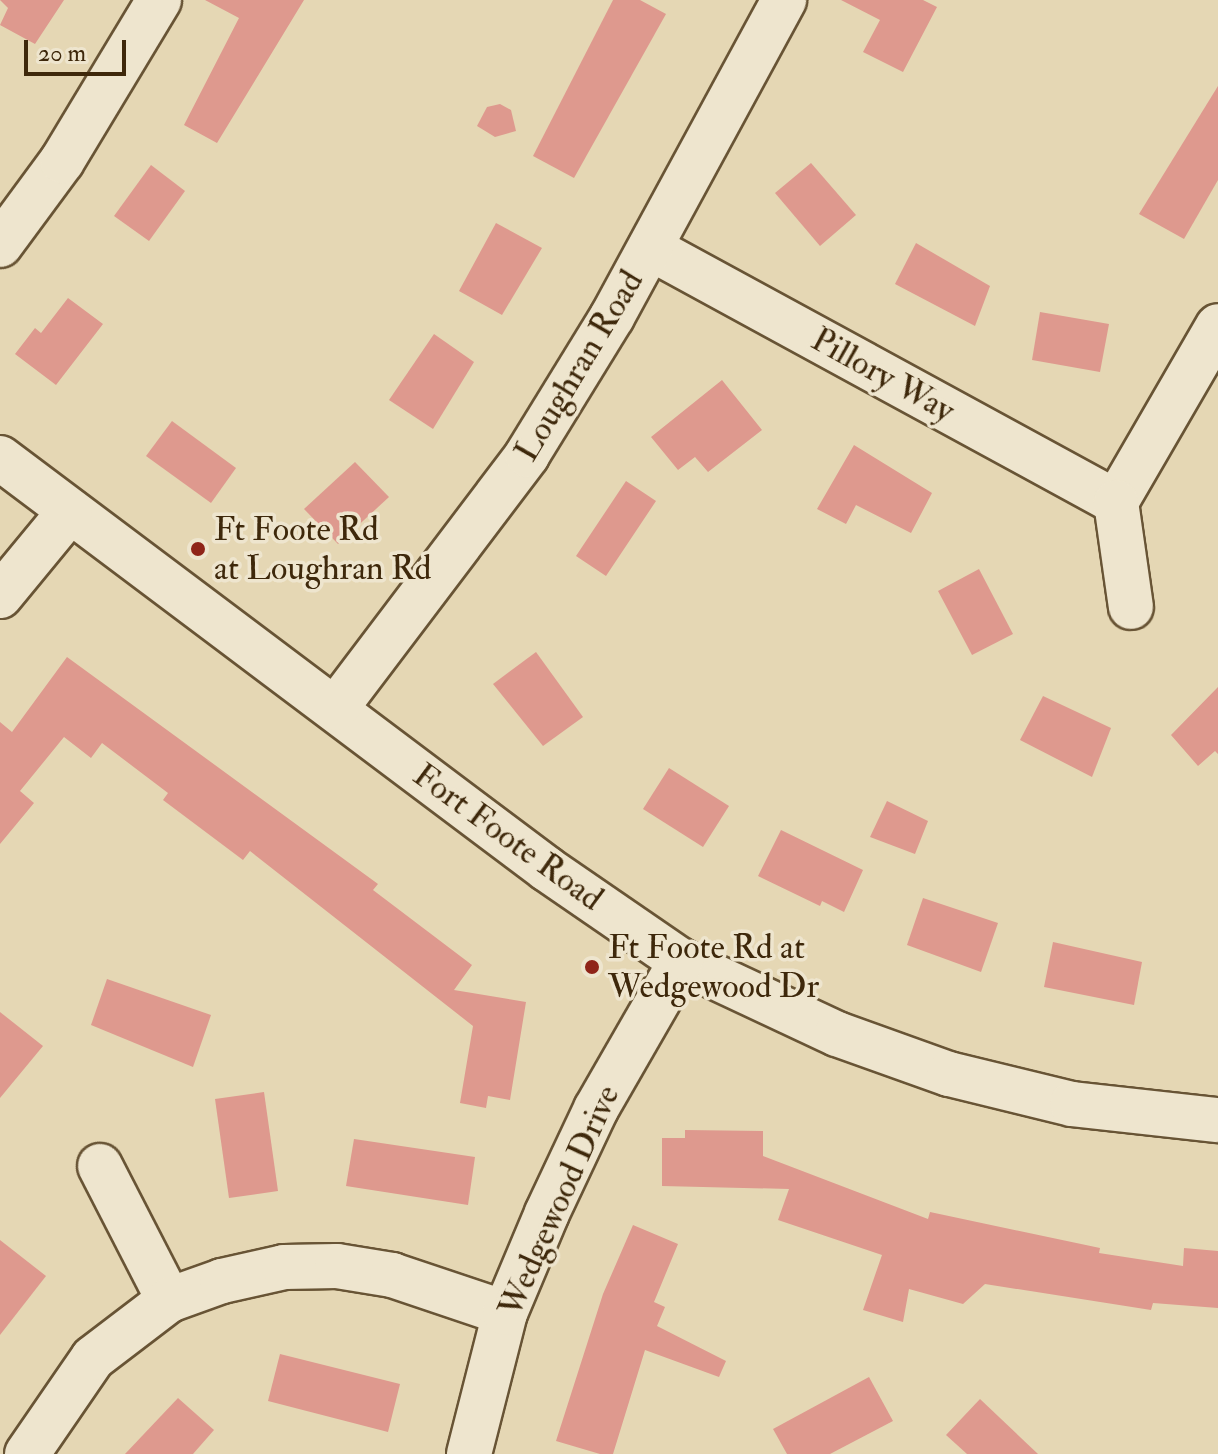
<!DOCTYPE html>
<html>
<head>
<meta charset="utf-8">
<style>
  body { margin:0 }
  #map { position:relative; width:1218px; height:1454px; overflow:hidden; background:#e5d7b4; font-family:"IM FELL Double Pica",serif }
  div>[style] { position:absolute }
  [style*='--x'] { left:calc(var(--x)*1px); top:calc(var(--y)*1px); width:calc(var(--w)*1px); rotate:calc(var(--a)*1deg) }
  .building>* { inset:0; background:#de998e }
  .roads { filter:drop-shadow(2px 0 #685435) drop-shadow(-2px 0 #685435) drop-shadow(0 2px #685435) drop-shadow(0 -2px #685435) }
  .minor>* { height:44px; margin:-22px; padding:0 22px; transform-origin:22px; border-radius:22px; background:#eee5ce }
  .dots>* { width:22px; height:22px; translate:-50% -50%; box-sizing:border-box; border:4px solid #eee5ce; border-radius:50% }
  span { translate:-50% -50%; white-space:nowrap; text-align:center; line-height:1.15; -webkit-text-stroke:7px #eee5ce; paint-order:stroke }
  .street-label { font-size:34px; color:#3e280b }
  .poi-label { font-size:34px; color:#3e280b }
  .left { translate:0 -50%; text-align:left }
  .scale { position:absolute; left:24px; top:40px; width:102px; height:36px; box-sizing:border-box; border:4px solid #3e280b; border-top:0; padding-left:10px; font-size:24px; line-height:28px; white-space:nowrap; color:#3e280b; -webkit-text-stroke:6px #eee5ce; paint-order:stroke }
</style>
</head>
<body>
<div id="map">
  <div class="building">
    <div style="clip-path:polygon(0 0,64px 0,35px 44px,0 25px,8px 8px)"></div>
    <div style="clip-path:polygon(205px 0,304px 0,217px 143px,184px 125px,239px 18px)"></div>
    <div style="clip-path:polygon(613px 0,640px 0,666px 14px,574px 178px,533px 156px)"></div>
    <div style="clip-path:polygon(841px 0,923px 0,937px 7px,903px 72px,863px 52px,880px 20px)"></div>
    <div style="clip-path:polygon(1218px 86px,1218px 180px,1184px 239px,1139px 214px)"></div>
    <div style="clip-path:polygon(500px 104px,511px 110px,516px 131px,495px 137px,477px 126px,487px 107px)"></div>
    <div style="clip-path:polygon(811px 163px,856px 215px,820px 246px,775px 193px)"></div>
    <div style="clip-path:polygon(151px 165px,185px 191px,149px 241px,114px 216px)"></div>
    <div style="clip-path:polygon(496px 223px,542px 248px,502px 315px,459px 291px)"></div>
    <div style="clip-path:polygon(916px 243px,990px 286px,975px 326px,895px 284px)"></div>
    <div style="clip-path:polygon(68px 298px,103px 324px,56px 385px,15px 354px,35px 328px,41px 333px)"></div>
    <div style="clip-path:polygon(1040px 312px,1109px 324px,1100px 372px,1032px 360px)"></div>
    <div style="clip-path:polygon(434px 334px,474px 362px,433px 429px,389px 400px)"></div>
    <div style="clip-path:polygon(722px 380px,762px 430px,708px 472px,695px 457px,678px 470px,651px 437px)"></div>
    <div style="clip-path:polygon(172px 421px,236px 468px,211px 503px,146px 456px)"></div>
    <div style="clip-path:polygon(854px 445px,932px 493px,911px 533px,856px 505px,846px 524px,817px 509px)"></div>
    <div style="clip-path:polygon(355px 462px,389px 497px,338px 544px,304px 509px)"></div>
    <div style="clip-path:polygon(626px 481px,656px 501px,606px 576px,576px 556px)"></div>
    <div style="clip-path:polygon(979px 569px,1013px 634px,972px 655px,938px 591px)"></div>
    <div style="clip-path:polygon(536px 652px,583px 717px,543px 746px,493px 684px)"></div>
    <div style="clip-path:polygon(67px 657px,378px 884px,373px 890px,472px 965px,454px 990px,526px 1002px,510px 1100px,488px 1096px,486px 1108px,460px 1103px,473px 1026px,250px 851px,243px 860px,163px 800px,168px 793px,102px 743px,91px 758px,64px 737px,20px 791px,34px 803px,0 844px,0 722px,12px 732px)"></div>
    <div style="clip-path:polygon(1218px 687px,1218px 754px,1215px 751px,1198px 766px,1171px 735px)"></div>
    <div style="clip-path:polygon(1043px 696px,1111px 728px,1092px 777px,1020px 740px)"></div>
    <div style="clip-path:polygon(669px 768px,729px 806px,703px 847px,643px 809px)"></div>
    <div style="clip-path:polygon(887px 801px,928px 821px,915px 854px,870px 837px)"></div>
    <div style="clip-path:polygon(781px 830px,863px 870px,844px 912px,822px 901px,820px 906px,758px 876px)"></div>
    <div style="clip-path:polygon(923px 898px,998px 923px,981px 972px,907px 945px)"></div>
    <div style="clip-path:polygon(1053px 942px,1142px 962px,1134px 1005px,1044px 987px)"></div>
    <div style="clip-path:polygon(107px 979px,211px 1015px,193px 1067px,91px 1025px)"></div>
    <div style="clip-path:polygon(0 1012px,43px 1046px,0 1098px)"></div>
    <div style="clip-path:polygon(264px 1092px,278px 1191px,229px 1198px,215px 1099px)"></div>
    <div style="clip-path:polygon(685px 1130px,763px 1131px,763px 1156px,928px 1219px,930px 1212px,1100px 1248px,1099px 1253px,1183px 1266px,1184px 1248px,1218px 1251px,1218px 1308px,1153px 1303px,1151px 1310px,985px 1284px,963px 1304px,909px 1289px,903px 1322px,863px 1310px,882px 1255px,778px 1220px,789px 1189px,662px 1186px,662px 1138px,685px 1138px)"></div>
    <div style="clip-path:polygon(354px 1139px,475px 1157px,468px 1205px,346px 1186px)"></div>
    <div style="clip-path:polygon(633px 1225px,678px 1244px,654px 1302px,665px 1307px,657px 1326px,726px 1361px,719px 1377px,645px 1350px,613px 1454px,600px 1454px,556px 1441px,603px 1294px)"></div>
    <div style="clip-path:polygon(0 1240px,46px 1276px,0 1335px)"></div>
    <div style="clip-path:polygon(280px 1354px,400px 1384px,388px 1432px,268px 1401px)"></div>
    <div style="clip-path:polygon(869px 1377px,893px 1421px,830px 1454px,787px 1454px,773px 1429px)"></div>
    <div style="clip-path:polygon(178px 1398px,214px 1430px,193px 1454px,125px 1454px)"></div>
    <div style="clip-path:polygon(980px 1399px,1038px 1454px,967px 1454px,946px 1435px)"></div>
  </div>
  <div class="roads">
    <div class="minor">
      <div style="--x:0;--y:245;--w:104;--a:-53.6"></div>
      <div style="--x:62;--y:161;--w:188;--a:-58.9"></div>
      <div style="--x:650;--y:248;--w:531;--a:28.59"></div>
      <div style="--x:0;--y:458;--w:684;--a:36.92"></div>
      <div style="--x:547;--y:869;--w:163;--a:34.5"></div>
      <div style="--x:681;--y:961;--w:172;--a:25.1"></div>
      <div style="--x:837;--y:1034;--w:119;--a:19.7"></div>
      <div style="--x:949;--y:1074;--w:127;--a:13.7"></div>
      <div style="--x:1072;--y:1104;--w:147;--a:6.3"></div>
      <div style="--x:1116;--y:502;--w:203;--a:-59.9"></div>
      <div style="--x:1116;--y:502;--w:106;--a:81.9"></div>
      <div style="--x:0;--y:596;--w:110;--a:-50.5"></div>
      <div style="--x:336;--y:708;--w:317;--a:-52.9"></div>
      <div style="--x:527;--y:455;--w:162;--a:-58.4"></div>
      <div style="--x:612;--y:317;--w:361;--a:-61.5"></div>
      <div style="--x:100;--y:1166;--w:151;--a:62.8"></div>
      <div style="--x:27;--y:1454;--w:116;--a:-55.5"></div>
      <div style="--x:93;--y:1358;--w:96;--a:-37.3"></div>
      <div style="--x:169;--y:1300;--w:56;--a:-19.7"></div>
      <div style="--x:222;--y:1281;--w:64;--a:-12.7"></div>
      <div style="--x:284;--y:1267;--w:53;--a:-1.1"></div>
      <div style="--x:337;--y:1266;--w:56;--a:9.3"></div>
      <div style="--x:392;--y:1275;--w:119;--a:18.6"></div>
      <div style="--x:469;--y:1454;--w:146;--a:-75.7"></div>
      <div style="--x:505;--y:1313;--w:108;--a:-67.2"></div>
      <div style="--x:547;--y:1213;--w:115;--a:-64.8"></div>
      <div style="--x:596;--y:1109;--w:171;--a:-60.1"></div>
    </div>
  </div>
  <div class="dots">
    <div style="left:198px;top:549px;background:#8f2418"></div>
    <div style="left:592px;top:967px;background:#8f2418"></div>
  </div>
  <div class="street-label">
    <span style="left:579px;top:366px;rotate:-59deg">Loughran Road</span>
    <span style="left:883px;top:375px;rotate:29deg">Pillory Way</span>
    <span style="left:508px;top:837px;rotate:36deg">Fort Foote Road</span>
    <span style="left:559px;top:1201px;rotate:-66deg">Wedgewood Drive</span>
  </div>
  <div class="poi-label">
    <span class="left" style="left:214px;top:549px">Ft Foote Rd<br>at Loughran Rd</span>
    <span class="left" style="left:608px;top:967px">Ft Foote Rd at<br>Wedgewood Dr</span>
  </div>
  <div class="scale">20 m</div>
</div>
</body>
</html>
